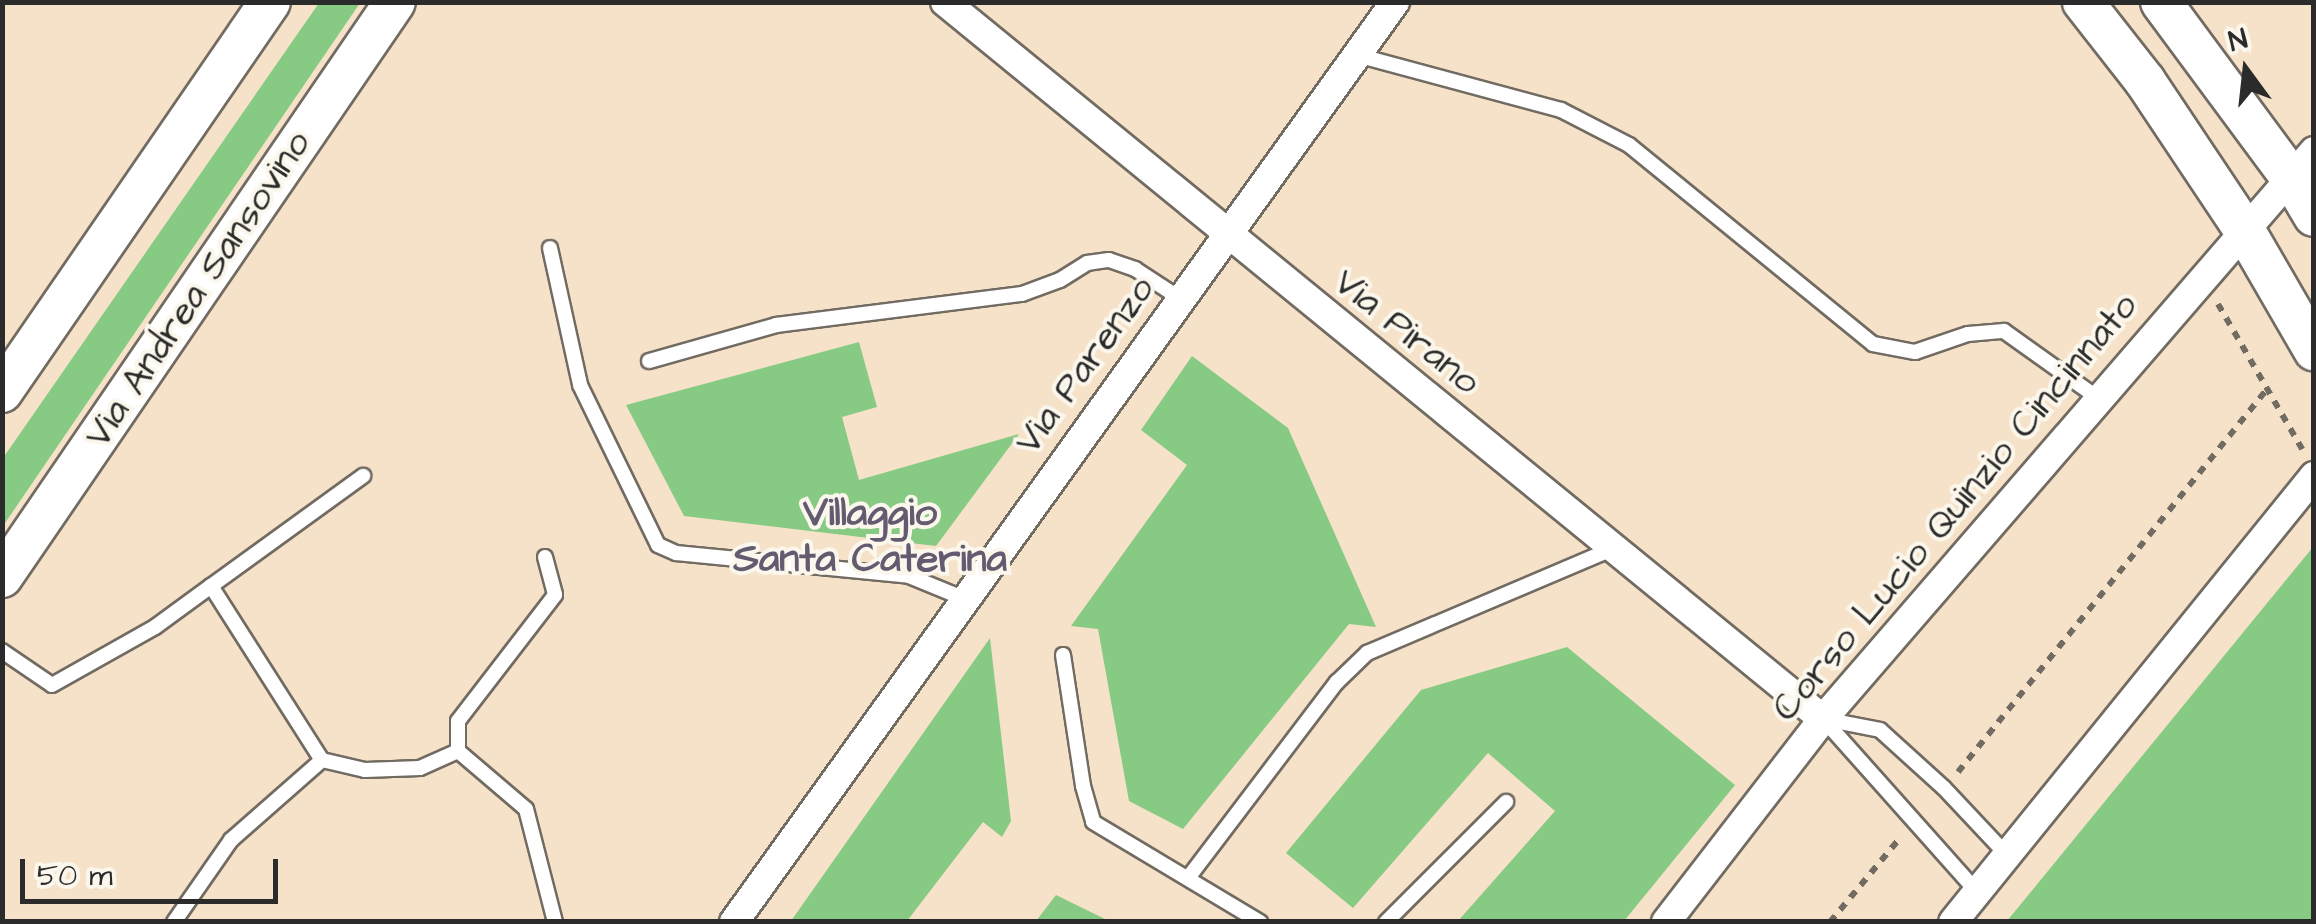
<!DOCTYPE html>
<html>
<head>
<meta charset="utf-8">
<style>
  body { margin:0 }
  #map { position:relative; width:2316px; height:924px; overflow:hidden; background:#f6e2c9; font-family:"Architects Daughter",sans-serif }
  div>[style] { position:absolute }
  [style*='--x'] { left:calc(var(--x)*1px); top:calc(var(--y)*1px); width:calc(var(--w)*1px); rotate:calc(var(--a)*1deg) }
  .green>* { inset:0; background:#87ca83 }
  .path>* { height:6px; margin-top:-3px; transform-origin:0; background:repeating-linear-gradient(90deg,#726b62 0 8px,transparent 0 16px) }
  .roads { filter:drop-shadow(2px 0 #726b62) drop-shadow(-2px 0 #726b62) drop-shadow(0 2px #726b62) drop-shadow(0 -2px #726b62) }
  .lane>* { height:14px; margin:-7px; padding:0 7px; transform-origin:7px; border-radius:7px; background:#fff }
  .street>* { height:28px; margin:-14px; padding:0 14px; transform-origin:14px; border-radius:14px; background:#fff }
  .secondary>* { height:40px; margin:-20px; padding:0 20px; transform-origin:20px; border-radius:20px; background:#fff }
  span { translate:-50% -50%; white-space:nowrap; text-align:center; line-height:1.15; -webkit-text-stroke:8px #fbf7ec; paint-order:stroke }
  .street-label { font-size:38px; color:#2b2b2b }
  .neighbourhood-label { font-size:40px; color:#635b70; font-weight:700 }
  .frame { position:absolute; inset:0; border:5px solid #2b2b2b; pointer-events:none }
  .north { position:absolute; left:2196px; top:20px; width:100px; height:100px; -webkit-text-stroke:8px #fbf7ec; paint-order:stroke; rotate:345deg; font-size:28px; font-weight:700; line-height:40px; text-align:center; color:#2b2b2b }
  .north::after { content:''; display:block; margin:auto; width:35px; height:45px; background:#2b2b2b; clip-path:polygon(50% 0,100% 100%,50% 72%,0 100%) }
  .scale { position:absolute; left:20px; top:859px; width:258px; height:45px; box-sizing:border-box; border:5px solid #2b2b2b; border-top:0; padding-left:12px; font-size:30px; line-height:35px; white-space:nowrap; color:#2b2b2b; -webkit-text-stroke:8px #fbf7ec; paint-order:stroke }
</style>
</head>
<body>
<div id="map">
  <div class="green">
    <div style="clip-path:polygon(319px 3px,360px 3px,3px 526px,3px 458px)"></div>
    <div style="clip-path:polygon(859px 342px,877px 407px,842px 417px,859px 480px,1019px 434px,936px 546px,684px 516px,626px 405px)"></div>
    <div style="clip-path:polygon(1192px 356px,1288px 428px,1376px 627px,1349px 624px,1183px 829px,1129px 801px,1098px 629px,1071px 626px,1187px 465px,1141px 430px)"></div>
    <div style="clip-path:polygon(2313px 547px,2313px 921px,2007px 921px)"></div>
    <div style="clip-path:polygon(990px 638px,1011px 821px,1002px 837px,983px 822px,907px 921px,791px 921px)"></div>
    <div style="clip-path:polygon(1567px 647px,1735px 785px,1624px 921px,1458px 921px,1555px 811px,1488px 753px,1353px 908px,1286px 853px,1421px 690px)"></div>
    <div style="clip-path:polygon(1056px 895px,1109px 921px,1036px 921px)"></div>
  </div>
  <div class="path">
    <div style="--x:2218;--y:304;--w:168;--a:59.9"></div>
    <div style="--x:1958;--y:772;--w:494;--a:-51.1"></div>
    <div style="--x:1830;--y:922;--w:109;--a:-50.2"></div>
  </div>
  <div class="roads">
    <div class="lane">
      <div style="--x:1357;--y:55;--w:211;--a:15.1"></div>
      <div style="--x:1561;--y:110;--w:76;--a:27.2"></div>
      <div style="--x:1629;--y:145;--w:315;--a:39.2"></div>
      <div style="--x:1873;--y:344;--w:43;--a:10.8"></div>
      <div style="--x:1915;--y:352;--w:56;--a:-18.8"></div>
      <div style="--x:1968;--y:334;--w:36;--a:-5"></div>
      <div style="--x:2004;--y:331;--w:115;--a:35.5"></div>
      <div style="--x:550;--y:248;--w:140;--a:77.6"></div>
      <div style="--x:580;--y:385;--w:178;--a:64"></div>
      <div style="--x:658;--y:545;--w:20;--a:24"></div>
      <div style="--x:676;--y:553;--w:234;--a:5.6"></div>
      <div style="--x:909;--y:576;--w:58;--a:22.2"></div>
      <div style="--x:649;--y:361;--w:132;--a:-15.8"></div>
      <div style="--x:776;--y:325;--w:248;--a:-7.2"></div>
      <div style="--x:1022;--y:294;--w:40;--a:-20.2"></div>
      <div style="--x:1060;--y:280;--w:32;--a:-32"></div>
      <div style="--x:1087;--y:263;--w:22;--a:-8"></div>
      <div style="--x:1109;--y:260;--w:28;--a:19"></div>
      <div style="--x:1135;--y:269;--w:55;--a:33.1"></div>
      <div style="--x:545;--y:557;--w:39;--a:75"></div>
      <div style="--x:555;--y:595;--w:159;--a:127.6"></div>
      <div style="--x:458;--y:721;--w:30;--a:90"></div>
      <div style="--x:458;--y:751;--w:89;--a:40.5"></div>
      <div style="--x:526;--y:809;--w:117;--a:75.6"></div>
      <div style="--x:211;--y:586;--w:188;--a:-35.9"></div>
      <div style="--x:2;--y:651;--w:60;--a:34.2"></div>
      <div style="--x:52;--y:685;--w:118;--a:-29.4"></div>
      <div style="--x:155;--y:627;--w:69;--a:-36.2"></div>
      <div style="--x:211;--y:586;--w:206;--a:57.5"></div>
      <div style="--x:322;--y:760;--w:44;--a:13.1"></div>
      <div style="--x:365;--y:770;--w:55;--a:-2.1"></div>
      <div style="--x:420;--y:768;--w:42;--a:-24.1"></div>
      <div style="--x:1063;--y:655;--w:133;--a:81.3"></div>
      <div style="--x:1083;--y:786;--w:37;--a:74"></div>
      <div style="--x:1093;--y:822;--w:195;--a:30.9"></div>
      <div style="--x:1824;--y:719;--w:57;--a:11.1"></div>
      <div style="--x:1880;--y:730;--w:86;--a:42.2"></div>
      <div style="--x:1944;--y:788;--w:92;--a:46.8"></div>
      <div style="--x:1824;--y:720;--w:230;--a:48.3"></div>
      <div style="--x:1188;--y:878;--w:246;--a:-52.8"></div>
      <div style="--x:1337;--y:682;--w:42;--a:-44"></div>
      <div style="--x:1367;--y:653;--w:266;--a:-23"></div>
      <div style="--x:174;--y:922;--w:100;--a:-55.2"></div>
      <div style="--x:231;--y:840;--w:121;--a:-41.3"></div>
      <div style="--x:1386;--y:922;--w:170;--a:-45"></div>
    </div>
    <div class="street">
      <div style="--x:945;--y:2;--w:1134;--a:39.24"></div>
      <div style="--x:734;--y:922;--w:1133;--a:-54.3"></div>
      <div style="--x:1666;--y:922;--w:257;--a:-52.3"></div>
      <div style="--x:1823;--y:719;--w:751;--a:-49.16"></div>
      <div style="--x:1953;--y:922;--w:574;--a:-51.01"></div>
    </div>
    <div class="secondary">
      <div style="--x:2083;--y:2;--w:100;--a:51.9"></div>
      <div style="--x:2145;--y:81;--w:180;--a:56.3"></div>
      <div style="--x:2245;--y:231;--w:138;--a:59.9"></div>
      <div style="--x:2161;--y:2;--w:220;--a:53.5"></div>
      <div style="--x:2292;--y:179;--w:43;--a:59.3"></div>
      <div style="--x:2;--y:392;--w:473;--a:-55.5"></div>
      <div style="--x:2;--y:577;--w:696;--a:-55.65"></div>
    </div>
  </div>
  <div class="street-label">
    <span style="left:199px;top:290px;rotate:-56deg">Via Andrea Sansovino</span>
    <span style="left:1406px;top:333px;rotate:39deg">Via Pirano</span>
    <span style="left:1086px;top:366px;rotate:-54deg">Via Parenzo</span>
    <span style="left:1956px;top:508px;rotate:-50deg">Corso Lucio Quinzio Cincinnato</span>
  </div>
  <div class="neighbourhood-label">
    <span style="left:870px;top:537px">Villaggio<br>Santa Caterina</span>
  </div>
  <div class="frame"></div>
  <div class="north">N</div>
  <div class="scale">50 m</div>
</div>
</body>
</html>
